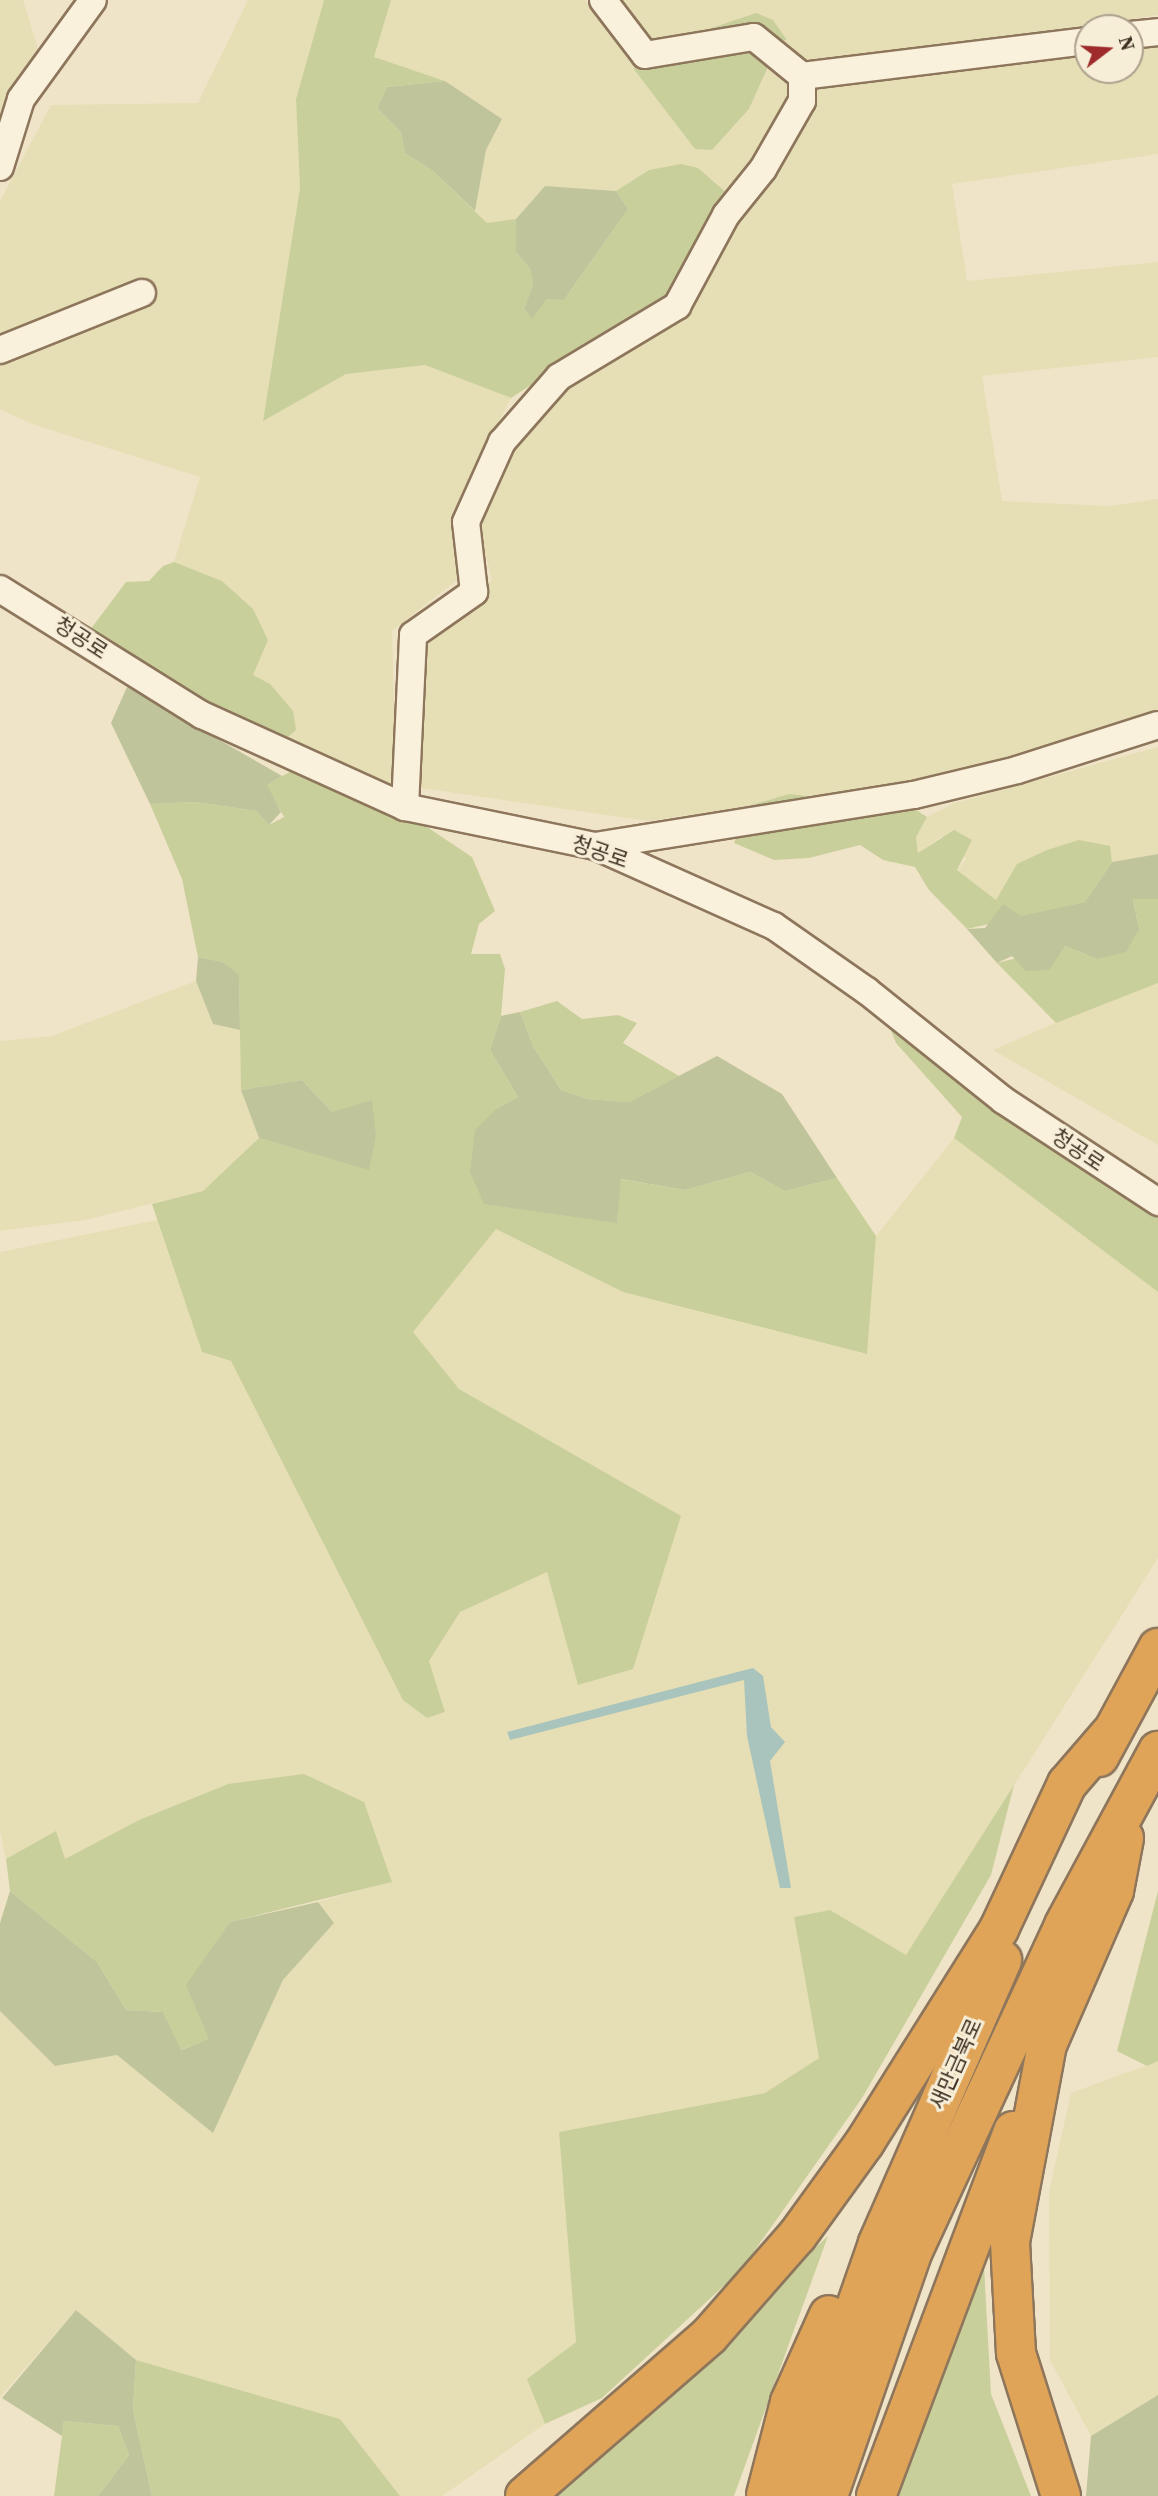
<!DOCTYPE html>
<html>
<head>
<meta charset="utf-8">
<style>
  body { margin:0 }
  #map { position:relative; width:1158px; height:2496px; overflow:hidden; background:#f0e4c8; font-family:"Source Serif 4","Noto Sans KR",serif }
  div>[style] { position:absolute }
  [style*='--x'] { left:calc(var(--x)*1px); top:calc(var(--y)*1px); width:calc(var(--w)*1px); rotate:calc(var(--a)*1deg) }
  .farmland>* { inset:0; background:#e6deb5 }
  .green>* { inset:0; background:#c9cf9b }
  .cemetery>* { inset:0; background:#bfc49a }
  .water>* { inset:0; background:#a9c4bc }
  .roads { filter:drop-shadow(2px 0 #8d765c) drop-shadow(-2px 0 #8d765c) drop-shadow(0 2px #8d765c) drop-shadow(0 -2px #8d765c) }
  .minor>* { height:26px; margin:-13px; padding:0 13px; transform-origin:13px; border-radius:13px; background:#faf1dc }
  .highway>* { height:38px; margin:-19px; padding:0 19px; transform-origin:19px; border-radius:19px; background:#e0a458 }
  span { translate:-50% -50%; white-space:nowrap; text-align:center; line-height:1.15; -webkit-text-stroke:6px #f7eed8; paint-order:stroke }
  .street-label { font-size:21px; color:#3d2e20 }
  .north { position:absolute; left:1074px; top:14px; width:70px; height:70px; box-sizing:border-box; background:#f7eed8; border:2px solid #ada18e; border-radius:50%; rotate:73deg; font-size:19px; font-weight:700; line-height:28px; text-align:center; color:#3d2e20 }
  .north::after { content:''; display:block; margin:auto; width:24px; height:32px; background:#9e2a2b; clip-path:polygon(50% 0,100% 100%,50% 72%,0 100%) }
</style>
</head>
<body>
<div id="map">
  <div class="farmland">
    <div style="clip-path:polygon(0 0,23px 0,40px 55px,0 136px)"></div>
    <div style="clip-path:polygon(248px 0,324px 0,296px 99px,300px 188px,263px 420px,346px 374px,425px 365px,511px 398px,453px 512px,457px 580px,392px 631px,396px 792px,319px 758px,288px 737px,296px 730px,270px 685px,253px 675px,268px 640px,222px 581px,174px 562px,200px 477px,32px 424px,0 409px,0 357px,110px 323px,134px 285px,0 338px,0 201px,51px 105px,198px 103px)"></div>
    <div style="clip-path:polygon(391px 0,585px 0,695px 149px,713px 149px,749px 109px,770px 65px,795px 87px,755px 164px,727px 193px,712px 179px,649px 170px,616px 191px,545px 186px,516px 219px,487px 223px,475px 211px,486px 150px,502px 119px,445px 81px,374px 57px)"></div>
    <div style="clip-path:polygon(615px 0,1158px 0,1158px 15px,940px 48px,1088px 49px,1088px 70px,1130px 70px,1130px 43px,1158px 39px,1158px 154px,952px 184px,967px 281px,1158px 262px,1158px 357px,982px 376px,1002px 501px,1109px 506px,1158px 499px,1158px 717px,996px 766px,829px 797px,789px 794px,748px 806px,648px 821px,421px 788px,423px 650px,492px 580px,479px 529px,517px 440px,565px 383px,688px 307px,714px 253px,817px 90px,780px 41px,787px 39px,772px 20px,756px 14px,650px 47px)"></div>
    <div style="clip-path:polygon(1158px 747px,1158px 854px,1112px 862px,1110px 846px,996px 900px,957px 870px,966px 859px,942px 836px,918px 853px,916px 837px,927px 817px,955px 803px)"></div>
    <div style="clip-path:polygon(196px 981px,213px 1024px,240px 1030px,241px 1090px,259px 1138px,203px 1191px,85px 1220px,0 1231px,0 1041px,52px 1036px)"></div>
    <div style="clip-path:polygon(1158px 983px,1158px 1145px,993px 1050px,1118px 995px)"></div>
    <div style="clip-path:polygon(954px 1138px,1158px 1292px,1158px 1558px,906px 1956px,830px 1910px,794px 1917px,819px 2058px,765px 2093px,559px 2132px,576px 2342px,528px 2379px,545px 2424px,442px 2496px,400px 2496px,340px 2419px,136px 2360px,76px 2310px,0 2397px,0 2011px,55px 2066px,117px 2055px,213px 2132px,283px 1980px,334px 1923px,318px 1902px,391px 1882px,228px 1784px,139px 1820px,64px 1860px,55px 1832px,6px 1859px,0 1831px,0 1252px,157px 1220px,202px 1352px,231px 1361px,403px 1699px,427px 1718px,445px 1712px,429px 1661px,460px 1611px,547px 1572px,578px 1684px,543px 1440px,459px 1389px,413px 1332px,496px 1229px,623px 1292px,866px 1354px,876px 1236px)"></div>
    <div style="clip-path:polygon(1158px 2061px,1158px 2395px,1091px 2436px,1050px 2360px,1049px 2192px,1071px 2093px)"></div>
  </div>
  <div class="green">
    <div style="clip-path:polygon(324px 0,391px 0,374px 57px,445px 81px,387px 87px,377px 108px,401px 132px,405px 153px,433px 171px,487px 223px,516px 219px,516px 252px,530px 269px,533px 284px,524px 309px,532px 318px,547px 298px,564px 300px,628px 209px,616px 191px,649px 170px,681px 164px,698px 168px,727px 193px,674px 291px,511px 398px,425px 365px,346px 374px,263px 421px,300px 188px,296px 99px)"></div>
    <div style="clip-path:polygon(756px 13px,773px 20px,787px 40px,780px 41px,749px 109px,712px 150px,695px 149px,633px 68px,667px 63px,691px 35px)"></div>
    <div style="clip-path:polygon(174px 562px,222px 581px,253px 609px,268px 640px,253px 675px,270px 684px,293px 711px,296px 730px,288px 737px,265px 732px,193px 699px,158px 670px,90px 630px,126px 582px,149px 581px,163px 566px)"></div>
    <div style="clip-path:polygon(295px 769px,409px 815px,472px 857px,495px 911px,479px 924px,471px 954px,500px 954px,505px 969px,501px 1016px,490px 1050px,518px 1097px,496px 1109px,617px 1223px,620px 1179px,685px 1190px,750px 1172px,785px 1191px,837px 1178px,876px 1236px,867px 1354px,623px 1292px,496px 1229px,413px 1332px,459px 1389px,681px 1516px,633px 1669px,578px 1685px,547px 1572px,460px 1612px,429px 1661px,445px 1712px,427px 1718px,403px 1700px,231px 1361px,202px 1352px,152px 1204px,203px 1191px,259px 1138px,368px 1169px,376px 1136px,332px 1112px,302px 1080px,241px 1090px,239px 976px,223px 962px,198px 957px,182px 879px,150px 804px,197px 802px,256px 811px,269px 825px,284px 817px,266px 785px)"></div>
    <div style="clip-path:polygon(789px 794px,910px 806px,927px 817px,916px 837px,918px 853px,954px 830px,972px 840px,957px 870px,996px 900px,1017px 864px,1047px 850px,1079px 840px,1110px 846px,1112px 862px,1085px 902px,967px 929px,929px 890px,915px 867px,883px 860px,860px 845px,809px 858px,774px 860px,734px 843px,748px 806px)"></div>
    <div style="clip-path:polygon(1133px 899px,1158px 899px,1158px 983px,1056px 1023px,997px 963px,1065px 946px,1097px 959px,1138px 923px)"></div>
    <div style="clip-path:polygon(557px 1001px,582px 1019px,618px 1015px,637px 1023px,623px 1043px,679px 1076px,629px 1102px,587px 1099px,561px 1090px,533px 1046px,520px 1012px)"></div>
    <div style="clip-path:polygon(890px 1028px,1158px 1215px,1158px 1292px,954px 1138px,962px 1117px,896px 1043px)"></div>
    <div style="clip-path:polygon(304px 1774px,364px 1802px,392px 1882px,230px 1922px,210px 2039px,180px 2050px,163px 2012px,126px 2010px,97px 1962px,10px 1891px,6px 1859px,56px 1831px,65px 1859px,139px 1820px,228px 1784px)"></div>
    <div style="clip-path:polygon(1014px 1785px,991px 1875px,862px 2098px,741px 2270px,602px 2398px,545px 2424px,527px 2379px,576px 2342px,559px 2132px,765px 2093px,819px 2058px,794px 1917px,830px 1910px,906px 1955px)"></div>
    <div style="clip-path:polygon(1158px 1891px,1158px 2061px,1147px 2066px,1117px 2051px)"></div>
    <div style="clip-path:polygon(828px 2236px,734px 2496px,544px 2496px)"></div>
    <div style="clip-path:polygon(984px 2266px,991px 2394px,1031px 2496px,896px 2496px)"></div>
    <div style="clip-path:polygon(136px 2360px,340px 2419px,400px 2496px,152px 2496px,133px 2410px)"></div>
    <div style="clip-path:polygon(64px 2421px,118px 2426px,129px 2455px,98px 2496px,54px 2496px)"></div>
  </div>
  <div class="cemetery">
    <div style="clip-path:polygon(445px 81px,502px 119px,486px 150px,475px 211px,433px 171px,405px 153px,401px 132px,377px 108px,387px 87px)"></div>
    <div style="clip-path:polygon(545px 186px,616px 191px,628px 209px,564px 300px,547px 299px,532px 319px,524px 309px,533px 284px,530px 269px,516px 252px,516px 219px)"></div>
    <div style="clip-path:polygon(127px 687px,282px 776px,267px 785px,281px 812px,269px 825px,256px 811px,197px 802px,150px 804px,111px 723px)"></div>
    <div style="clip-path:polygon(1158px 854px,1158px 899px,1133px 899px,1139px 929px,1126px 952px,1097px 959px,1065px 946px,1049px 970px,1026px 971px,1012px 956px,997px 963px,967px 929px,985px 928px,1003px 904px,1021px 916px,1085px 902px,1112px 862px)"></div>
    <div style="clip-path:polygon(198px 957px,223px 962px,239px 975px,240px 1030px,213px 1024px,196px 981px)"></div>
    <div style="clip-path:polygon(520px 1012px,533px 1046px,561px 1090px,587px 1099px,629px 1102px,717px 1056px,782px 1094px,837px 1178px,785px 1191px,750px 1172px,685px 1190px,621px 1179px,617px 1223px,484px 1204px,470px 1172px,475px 1130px,496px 1109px,518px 1097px,490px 1050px,501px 1016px)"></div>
    <div style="clip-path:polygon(302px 1080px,332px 1112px,372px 1100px,376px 1136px,369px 1170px,259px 1138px,241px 1090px)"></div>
    <div style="clip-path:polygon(10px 1891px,97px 1962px,126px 2010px,163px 2012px,181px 2050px,209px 2039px,186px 1985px,230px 1922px,318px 1902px,334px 1923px,283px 1980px,213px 2133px,117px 2055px,55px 2066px,0 2011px,0 1923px)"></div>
    <div style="clip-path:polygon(76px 2310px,136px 2360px,133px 2410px,152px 2496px,98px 2496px,129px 2455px,118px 2426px,64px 2421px,62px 2436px,2px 2398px)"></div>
    <div style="clip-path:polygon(1158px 2395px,1158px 2496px,1086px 2496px,1091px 2436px)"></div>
  </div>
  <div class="water">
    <div style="clip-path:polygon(753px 1668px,763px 1676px,771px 1727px,785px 1742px,770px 1761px,791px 1888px,780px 1888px,747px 1736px,744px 1680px,510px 1740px,507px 1732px)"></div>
  </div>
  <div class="roads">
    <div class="minor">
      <div style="--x:603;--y:0;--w:69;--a:52.6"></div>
      <div style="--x:645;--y:55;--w:110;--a:-9.4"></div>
      <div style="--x:754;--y:37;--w:62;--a:39.1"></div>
      <div style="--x:802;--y:76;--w:288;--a:-7"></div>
      <div style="--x:1130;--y:35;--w:28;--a:-6"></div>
      <div style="--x:0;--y:167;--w:71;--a:-72.8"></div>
      <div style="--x:21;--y:99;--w:122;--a:-54"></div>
      <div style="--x:0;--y:350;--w:153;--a:-21.9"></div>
      <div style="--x:0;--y:589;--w:238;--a:32"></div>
      <div style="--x:202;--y:715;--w:223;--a:24.4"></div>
      <div style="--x:405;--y:807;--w:194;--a:11.6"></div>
      <div style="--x:595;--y:846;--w:196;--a:24.1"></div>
      <div style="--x:774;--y:926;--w:113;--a:35"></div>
      <div style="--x:867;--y:991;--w:174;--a:38.7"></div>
      <div style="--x:1003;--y:1100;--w:186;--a:33.3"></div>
      <div style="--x:405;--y:807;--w:172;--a:-87.3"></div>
      <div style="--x:413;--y:635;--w:75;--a:-35.2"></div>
      <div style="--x:474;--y:592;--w:70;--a:-96.5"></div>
      <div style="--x:466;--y:522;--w:88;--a:-65.8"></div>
      <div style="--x:502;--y:442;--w:86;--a:-48.8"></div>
      <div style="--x:559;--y:377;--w:138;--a:-31"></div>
      <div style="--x:677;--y:306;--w:103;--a:-61.7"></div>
      <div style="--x:726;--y:215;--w:59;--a:-51.2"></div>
      <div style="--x:763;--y:169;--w:78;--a:-60.2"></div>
      <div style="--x:802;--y:101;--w:25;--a:-90"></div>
      <div style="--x:595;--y:846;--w:323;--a:-9.1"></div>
      <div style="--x:914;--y:795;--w:106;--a:-13.6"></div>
      <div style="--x:1017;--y:770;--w:148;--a:-17.7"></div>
    </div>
    <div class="highway">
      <div style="--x:1099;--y:1757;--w:124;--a:-61.6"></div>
      <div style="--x:766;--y:2495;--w:96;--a:-75.5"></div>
      <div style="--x:790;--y:2402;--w:95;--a:-65.9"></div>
      <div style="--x:525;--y:2496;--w:244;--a:-41"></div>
      <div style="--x:709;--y:2336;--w:133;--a:-48.7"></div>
      <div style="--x:797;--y:2236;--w:116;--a:-54.1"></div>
      <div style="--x:865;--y:2142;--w:252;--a:-57.8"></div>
      <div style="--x:999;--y:1929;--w:160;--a:-64.9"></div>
      <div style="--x:1067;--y:1784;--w:67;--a:-49.2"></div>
      <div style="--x:790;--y:2496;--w:268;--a:-70.8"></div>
      <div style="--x:878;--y:2243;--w:309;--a:-66.3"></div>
      <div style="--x:828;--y:2496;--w:259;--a:-70.9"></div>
      <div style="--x:913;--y:2251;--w:359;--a:-65.1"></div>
      <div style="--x:1064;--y:1925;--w:198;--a:-61.6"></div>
      <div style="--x:876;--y:2496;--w:390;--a:-69.4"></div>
      <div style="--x:1061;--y:2496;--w:150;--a:-107.5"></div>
      <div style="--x:1016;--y:2353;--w:111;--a:-93.1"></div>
      <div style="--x:1010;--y:2242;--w:200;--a:-79.4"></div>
      <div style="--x:1047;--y:2045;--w:168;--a:-66.5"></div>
      <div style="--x:1114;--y:1891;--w:54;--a:-79.3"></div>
    </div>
  </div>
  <div class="street-label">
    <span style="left:81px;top:638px;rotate:33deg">청공로</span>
    <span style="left:600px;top:852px;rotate:19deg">청공로</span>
    <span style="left:1078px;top:1150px;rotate:34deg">청공로</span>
    <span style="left:956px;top:2064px;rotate:-66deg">새만금북로</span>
  </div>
  <div class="north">N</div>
</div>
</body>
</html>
